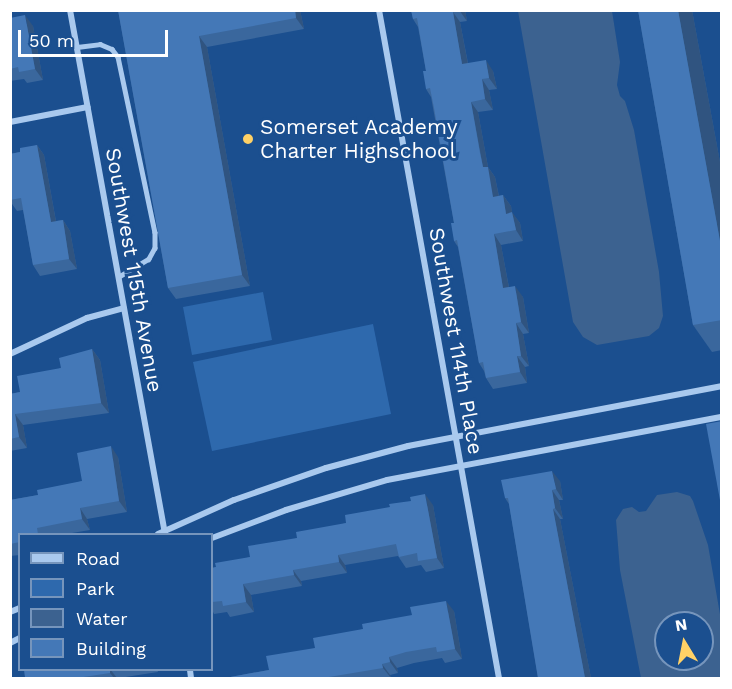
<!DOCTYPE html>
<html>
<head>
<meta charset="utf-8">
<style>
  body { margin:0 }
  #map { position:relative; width:732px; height:689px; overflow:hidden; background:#1b4f8f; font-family:"Work Sans",sans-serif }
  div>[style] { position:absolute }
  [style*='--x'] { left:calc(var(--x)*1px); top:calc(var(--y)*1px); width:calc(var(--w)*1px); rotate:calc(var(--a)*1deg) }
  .green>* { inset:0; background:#2e69ad }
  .water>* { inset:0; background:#3c6290 }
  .service>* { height:4.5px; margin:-2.25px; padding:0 2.25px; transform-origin:2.25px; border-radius:2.25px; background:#a9c9ee }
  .minor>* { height:6px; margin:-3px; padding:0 3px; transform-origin:3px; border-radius:3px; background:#a9c9ee }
  .wall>* { inset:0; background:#3a679d }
  .shaded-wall>* { inset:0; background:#305480 }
  .building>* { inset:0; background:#4478b7 }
  .dots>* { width:16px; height:16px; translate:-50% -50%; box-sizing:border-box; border:3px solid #1b4f8f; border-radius:50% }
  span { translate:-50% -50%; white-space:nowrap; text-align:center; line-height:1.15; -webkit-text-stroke:6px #1b4f8f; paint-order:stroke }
  .poi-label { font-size:21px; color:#fff }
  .left { translate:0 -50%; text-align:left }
  .street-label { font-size:21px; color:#fff }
  .frame { position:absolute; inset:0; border:12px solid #fff; pointer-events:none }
  .legend { position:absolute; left:18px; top:533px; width:195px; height:138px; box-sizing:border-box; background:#1b4f8f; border:2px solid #7695bc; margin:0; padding:8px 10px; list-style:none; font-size:18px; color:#fff }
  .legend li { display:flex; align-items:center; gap:12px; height:30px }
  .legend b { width:30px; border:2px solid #7695bc }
  .north { position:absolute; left:654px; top:611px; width:60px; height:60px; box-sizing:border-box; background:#1b4f8f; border:2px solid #7695bc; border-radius:50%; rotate:350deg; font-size:16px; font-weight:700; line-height:24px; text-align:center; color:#fff }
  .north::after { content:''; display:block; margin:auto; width:21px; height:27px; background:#ffd166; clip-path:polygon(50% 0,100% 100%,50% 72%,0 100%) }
  .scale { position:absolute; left:18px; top:30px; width:150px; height:27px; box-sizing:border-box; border:3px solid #fff; border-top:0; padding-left:8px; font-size:18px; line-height:21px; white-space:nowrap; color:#fff; -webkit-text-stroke:4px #1b4f8f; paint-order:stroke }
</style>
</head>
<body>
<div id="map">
  <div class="green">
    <div style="clip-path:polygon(263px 292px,272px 340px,192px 355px,183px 307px)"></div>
    <div style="clip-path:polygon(373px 324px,391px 414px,212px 451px,193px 362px)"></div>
  </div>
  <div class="water">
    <div style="clip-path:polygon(518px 11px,612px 11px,620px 62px,617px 85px,620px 96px,625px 101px,634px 130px,659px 272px,663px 316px,659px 328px,649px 336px,597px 345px,583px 337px,573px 322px)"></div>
    <div style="clip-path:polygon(evenodd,677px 492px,690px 496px,693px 501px,708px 545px,721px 620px,721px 678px,641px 678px,620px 570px,616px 520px,623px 509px,632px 507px,639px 512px,646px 511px,657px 495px,677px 492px,666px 623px,702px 623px,702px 659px,666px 659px,666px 623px)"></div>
  </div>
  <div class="service">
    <div style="--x:77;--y:47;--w:23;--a:-7"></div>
    <div style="--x:100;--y:44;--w:13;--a:23"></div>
    <div style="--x:112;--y:49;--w:10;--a:53"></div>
    <div style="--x:118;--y:57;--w:179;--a:78.1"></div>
    <div style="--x:155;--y:232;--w:16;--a:90"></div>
    <div style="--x:155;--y:248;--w:13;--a:119"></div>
    <div style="--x:149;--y:259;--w:35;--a:149"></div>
  </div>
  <div class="minor">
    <div style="--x:70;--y:10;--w:533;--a:79.72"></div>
    <div style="--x:379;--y:10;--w:679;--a:79.82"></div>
    <div style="--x:10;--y:122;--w:79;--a:-10.9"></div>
    <div style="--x:10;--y:354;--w:85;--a:-25.1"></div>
    <div style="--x:87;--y:318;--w:38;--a:-15"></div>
    <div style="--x:158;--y:534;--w:83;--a:-24.1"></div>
    <div style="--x:234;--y:500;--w:97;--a:-19.2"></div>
    <div style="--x:326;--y:468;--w:85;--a:-15"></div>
    <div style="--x:408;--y:446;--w:320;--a:-10.8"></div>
    <div style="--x:212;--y:538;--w:79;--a:-20.7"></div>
    <div style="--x:286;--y:510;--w:105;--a:-16.5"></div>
    <div style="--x:387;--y:480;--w:341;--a:-10.7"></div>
    <div style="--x:10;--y:612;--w:11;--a:-22"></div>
    <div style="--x:10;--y:643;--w:11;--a:-27"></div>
    <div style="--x:190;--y:670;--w:8;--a:83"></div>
  </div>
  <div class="wall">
    <div style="clip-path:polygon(118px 10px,300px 10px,304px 29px,207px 47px,250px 286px,176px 299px,168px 288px)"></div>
    <div style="clip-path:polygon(411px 10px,465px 10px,467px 21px,460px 22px,468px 63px,493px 71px,497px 89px,489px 90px,493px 110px,478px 112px,488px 167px,495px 177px,499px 196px,503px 195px,511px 206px,512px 213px,520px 223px,523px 241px,501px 245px,509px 287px,523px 297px,529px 333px,523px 334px,529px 366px,525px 367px,527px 383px,493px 389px,486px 378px,484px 371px,479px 363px,458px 247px,454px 241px,454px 223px,431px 97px,426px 89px,426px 71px,418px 27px,413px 19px)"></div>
    <div style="clip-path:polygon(638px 10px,692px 10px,722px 173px,722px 350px,712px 352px,693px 325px)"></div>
    <div style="clip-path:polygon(10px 18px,33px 26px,43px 80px,27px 83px,24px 79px,10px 81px)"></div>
    <div style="clip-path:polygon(37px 145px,44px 155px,56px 221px,63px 220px,70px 231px,77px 269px,40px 276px,33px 265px,23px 210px,17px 211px,10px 201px,10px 154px,20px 152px)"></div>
    <div style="clip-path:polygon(92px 349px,100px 360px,109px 413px,23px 425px,27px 448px,10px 451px,10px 394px,20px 392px)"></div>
    <div style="clip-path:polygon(118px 457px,127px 512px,87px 519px,90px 530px,66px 534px,20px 534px,20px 555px,10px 556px,10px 500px,38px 495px,82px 481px)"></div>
    <div style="clip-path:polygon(560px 481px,563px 500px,559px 500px,563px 519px,560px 519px,591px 678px,538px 678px,509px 504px,505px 498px)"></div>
    <div style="clip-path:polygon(433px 505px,444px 568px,426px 572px,421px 565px,406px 568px,398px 556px,345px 565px,347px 573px,301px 581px,302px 586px,251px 595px,254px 612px,230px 617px,227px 612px,214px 614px,212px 610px,212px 568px,250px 557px,297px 538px,346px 523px)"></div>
    <div style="clip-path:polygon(454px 611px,462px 659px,445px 663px,442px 658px,414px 663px,397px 668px,398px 673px,390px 675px,391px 678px,225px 678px,269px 670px,315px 648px,363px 629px)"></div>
    <div style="clip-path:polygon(24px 669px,157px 669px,158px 672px,119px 678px,16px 678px,25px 677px)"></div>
  </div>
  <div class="shaded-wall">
    <div style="clip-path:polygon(295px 10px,300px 10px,304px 29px,296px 18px)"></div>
    <div style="clip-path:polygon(459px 10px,465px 10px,467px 21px)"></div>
    <div style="clip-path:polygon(678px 10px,692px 10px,722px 173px,722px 252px)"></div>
    <div style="clip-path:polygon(453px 12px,460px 22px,470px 75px,462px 64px)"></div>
    <div style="clip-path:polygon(25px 15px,33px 26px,43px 80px,35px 69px)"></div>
    <div style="clip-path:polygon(199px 36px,207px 47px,250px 286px,242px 275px)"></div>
    <div style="clip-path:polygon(486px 60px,493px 71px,497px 89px,489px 78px)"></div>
    <div style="clip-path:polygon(482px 79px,489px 90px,493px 110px,485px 99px)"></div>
    <div style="clip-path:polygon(471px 102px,478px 112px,488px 167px,495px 177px,501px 207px,493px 197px,483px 167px)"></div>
    <div style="clip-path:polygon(37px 145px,44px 155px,58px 233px,51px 222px)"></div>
    <div style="clip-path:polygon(503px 195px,511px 206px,514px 224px,506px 214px)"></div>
    <div style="clip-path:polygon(512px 212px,520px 223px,523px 241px,516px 230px)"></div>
    <div style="clip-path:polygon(63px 220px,70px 231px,77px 269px,69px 259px)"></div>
    <div style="clip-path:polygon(494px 234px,501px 245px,511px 299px,503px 288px)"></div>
    <div style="clip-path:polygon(515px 286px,523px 297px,529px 333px,521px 322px)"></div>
    <div style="clip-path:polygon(516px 323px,523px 334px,529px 366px,521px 356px)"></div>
    <div style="clip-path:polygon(92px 349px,100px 360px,109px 413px,101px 403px)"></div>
    <div style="clip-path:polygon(517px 356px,525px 367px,527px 383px,520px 372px)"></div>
    <div style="clip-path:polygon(15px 414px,23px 425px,27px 448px,19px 437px)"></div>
    <div style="clip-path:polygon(111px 446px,118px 457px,127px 512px,119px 501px)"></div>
    <div style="clip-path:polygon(552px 471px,560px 481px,563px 500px,556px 489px)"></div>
    <div style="clip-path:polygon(552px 490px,559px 500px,563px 519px,555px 508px)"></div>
    <div style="clip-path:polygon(425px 494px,433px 505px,444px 568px,437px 558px)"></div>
    <div style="clip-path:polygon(80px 508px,87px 519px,90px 530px,82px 519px)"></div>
    <div style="clip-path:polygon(553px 509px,560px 519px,591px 678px,585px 678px)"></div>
    <div style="clip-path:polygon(338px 555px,345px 565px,347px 573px,339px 562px)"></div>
    <div style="clip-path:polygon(293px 570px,301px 581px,302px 586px,294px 575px)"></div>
    <div style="clip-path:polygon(243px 584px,251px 595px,254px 612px,246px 602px)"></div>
    <div style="clip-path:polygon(446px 601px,454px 611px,462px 659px,455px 649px)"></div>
    <div style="clip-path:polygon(389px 657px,397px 668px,398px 673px,390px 662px)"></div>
    <div style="clip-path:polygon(382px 664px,390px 675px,391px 678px,383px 668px)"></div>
    <div style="clip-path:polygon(110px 669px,117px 678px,114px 678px,110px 673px)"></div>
  </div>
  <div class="building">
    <div style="clip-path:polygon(118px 10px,295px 10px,296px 18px,199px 36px,242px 275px,168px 288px)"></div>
    <div style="clip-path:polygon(411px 10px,459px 10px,453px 12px,462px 64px,486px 60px,489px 78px,482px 79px,485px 99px,471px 102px,480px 153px,483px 167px,488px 167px,493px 197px,503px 195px,506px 214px,512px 212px,516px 230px,494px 234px,503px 288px,515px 286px,521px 322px,516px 323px,521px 356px,517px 356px,520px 372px,486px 378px,483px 362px,479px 363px,457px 240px,454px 241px,451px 223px,454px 223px,434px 108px,430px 88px,426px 89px,423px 71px,426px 71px,417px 18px,413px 19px)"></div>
    <div style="clip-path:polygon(638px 10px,678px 10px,722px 252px,722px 320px,693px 325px)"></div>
    <div style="clip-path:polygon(25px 15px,35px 69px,19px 72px,18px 67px,10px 69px,10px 18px)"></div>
    <div style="clip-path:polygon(37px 145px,51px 222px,63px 220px,69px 259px,33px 265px,21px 198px,10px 200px,10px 154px,20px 152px,20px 148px)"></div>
    <div style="clip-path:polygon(92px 349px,101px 403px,15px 414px,19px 437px,10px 439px,10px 394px,20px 392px,17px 376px,61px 368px,59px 358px)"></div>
    <div style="clip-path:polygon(722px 421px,722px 511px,706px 424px)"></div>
    <div style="clip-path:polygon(111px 446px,119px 501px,80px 508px,82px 519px,37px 528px,38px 534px,20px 534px,20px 542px,10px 544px,10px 500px,38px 495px,37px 490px,82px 481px,77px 453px)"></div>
    <div style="clip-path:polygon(552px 471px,556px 489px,552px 490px,555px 508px,553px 509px,585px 678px,538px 678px,508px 498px,505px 498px,501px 480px)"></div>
    <div style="clip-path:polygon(425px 494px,437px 558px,418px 561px,417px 553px,399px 557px,396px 544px,338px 555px,339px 562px,293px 570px,294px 575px,243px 584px,246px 602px,223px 606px,222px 601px,212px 602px,212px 568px,216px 567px,215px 563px,250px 557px,248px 546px,297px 538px,296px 532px,346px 523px,345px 515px,390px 507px,389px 504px,411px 501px,410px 497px)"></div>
    <div style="clip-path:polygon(446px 601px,455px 649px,437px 652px,436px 647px,406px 652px,389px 657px,390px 662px,382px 664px,383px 668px,323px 678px,225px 678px,269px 670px,266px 656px,315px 648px,313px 638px,363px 629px,362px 624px,412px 615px,410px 607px)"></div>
    <div style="clip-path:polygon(24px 669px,110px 669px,110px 673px,77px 678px,16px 678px,25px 677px)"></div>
  </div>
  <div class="dots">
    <div style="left:248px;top:139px;background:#ffd166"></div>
  </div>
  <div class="poi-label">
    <span class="left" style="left:260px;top:139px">Somerset Academy<br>Charter Highschool</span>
  </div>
  <div class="street-label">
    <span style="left:134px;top:270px;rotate:80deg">Southwest 115th Avenue</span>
    <span style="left:456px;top:341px;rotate:80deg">Southwest 114th Place</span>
  </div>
  <div class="frame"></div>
  <ul class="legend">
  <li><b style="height:8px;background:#a9c9ee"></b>Road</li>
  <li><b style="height:16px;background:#2e69ad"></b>Park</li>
  <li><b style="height:16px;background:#3c6290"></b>Water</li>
  <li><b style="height:16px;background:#4478b7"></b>Building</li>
  </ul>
  <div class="north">N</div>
  <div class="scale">50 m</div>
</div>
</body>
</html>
